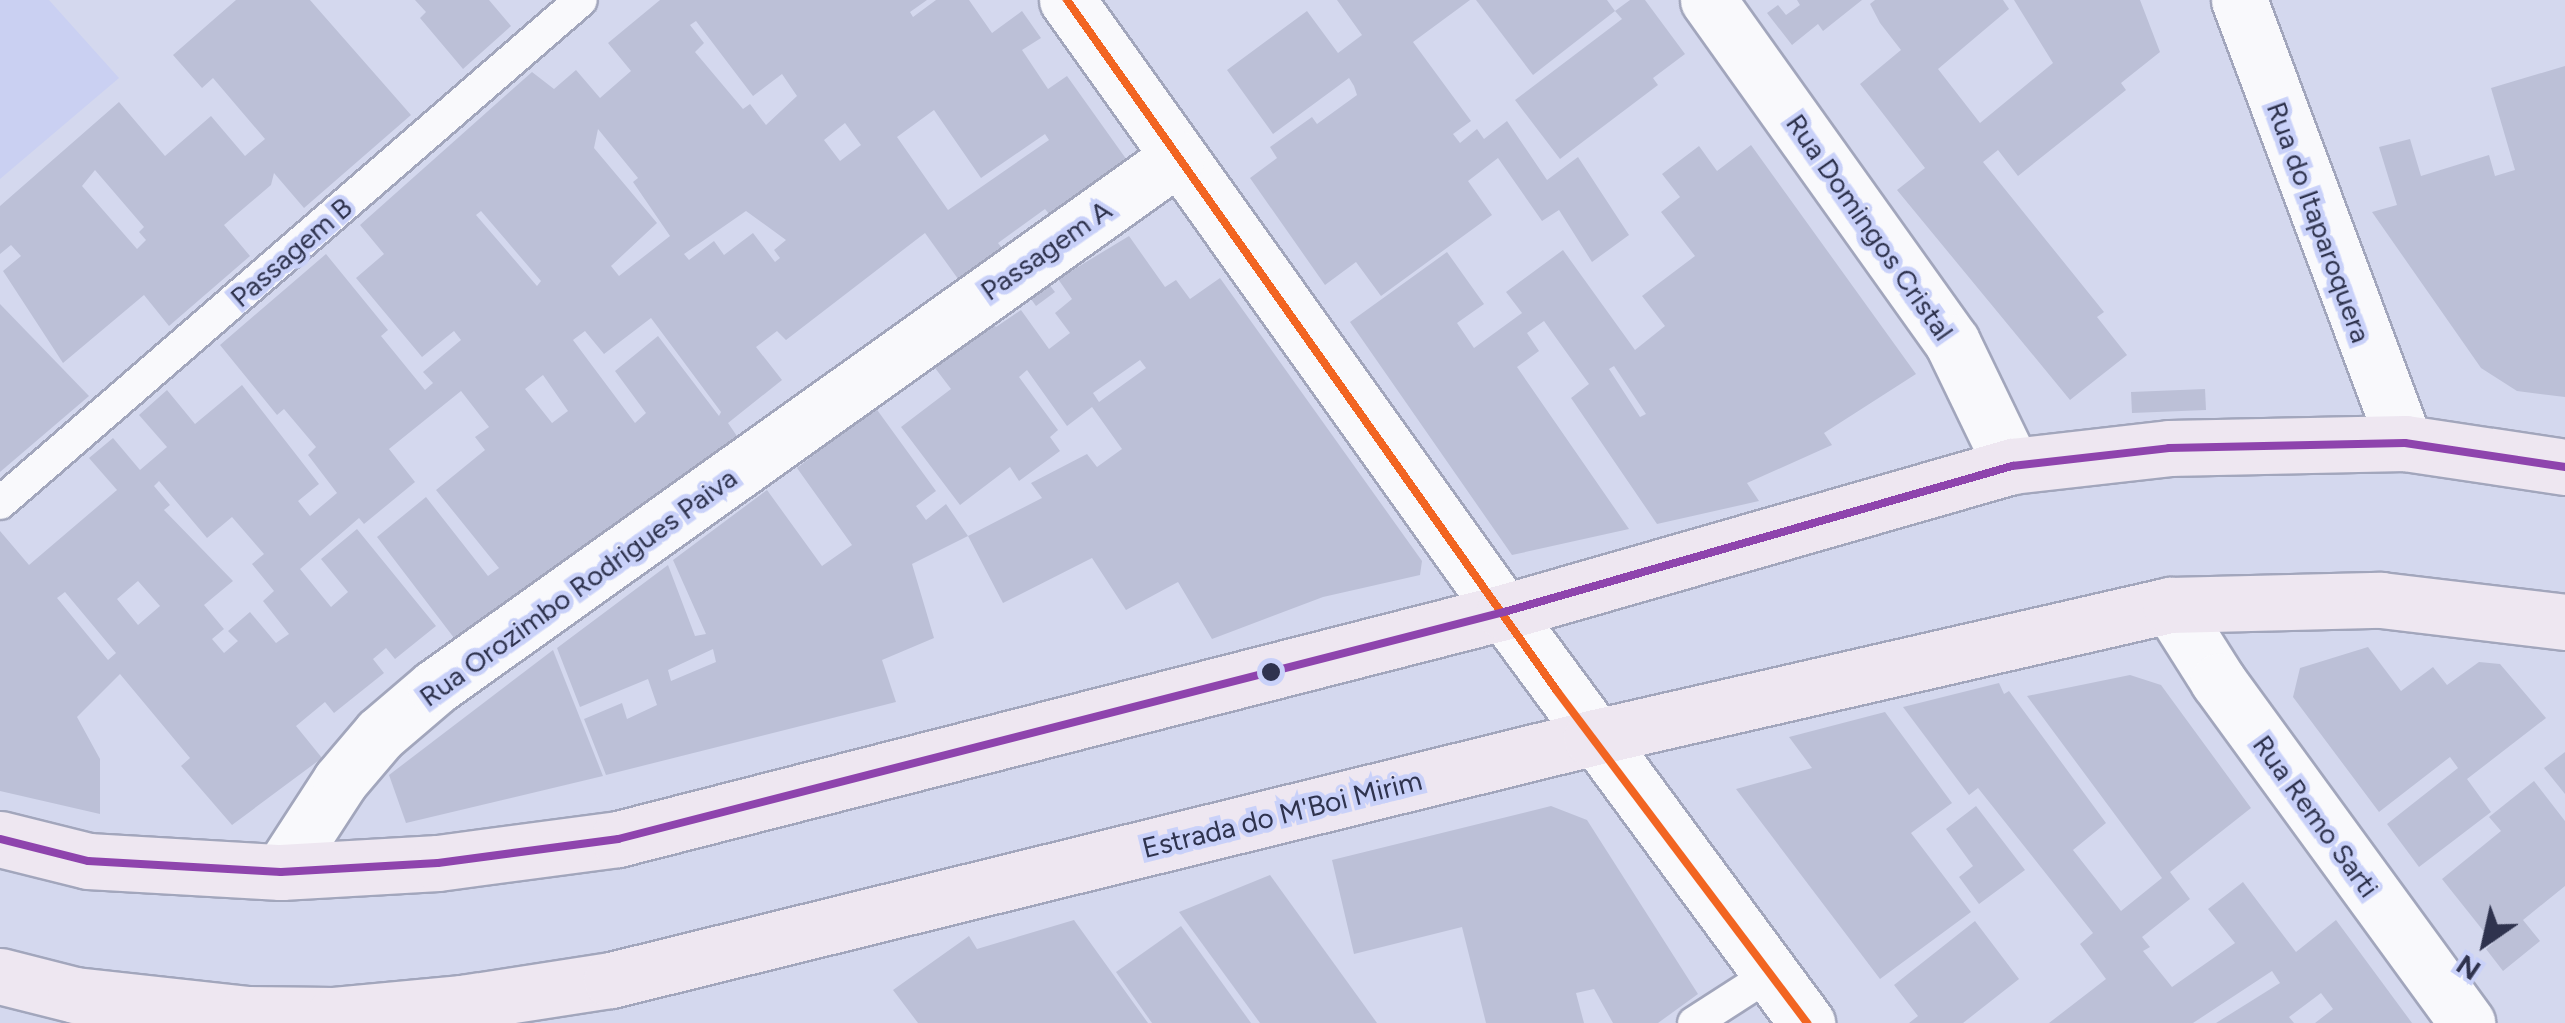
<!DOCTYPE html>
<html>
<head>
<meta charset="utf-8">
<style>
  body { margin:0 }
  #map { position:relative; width:2565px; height:1023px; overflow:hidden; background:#d4d8ee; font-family:Figtree,sans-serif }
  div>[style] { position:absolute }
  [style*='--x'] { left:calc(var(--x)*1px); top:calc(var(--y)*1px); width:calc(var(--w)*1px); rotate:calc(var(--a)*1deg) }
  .built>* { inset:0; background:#cad0f2 }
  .building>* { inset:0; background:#bcc0d7 }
  .roads { filter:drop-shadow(2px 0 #a2a6bc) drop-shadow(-2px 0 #a2a6bc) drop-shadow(0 2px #a2a6bc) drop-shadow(0 -2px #a2a6bc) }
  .service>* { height:32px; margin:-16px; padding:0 16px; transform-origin:16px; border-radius:16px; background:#f9f9fc }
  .minor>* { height:55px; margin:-27.5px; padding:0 27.5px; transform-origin:27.5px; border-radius:27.5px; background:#f9f9fc }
  .tertiary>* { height:55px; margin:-27.5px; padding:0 27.5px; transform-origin:27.5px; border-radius:27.5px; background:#f9f9fc }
  .primary>* { height:55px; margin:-27.5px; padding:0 27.5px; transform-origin:27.5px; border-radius:27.5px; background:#eee7f1 }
  .bus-1>* { height:8px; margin:-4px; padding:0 4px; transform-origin:4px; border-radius:4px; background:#f26522 }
  .bus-2>* { height:8px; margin:-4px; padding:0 4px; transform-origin:4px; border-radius:4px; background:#8e44ad }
  .dots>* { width:28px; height:28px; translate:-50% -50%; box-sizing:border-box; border:5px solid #c9d1f9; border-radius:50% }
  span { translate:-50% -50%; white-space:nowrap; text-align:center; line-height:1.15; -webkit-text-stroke:9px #c9d1f9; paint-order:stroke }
  .street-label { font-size:28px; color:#2f334e }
  .north { position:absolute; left:2435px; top:893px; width:100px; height:100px; -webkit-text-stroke:8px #c9d1f9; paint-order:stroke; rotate:214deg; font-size:28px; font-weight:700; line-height:40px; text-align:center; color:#2f334e }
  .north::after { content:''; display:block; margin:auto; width:35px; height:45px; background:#2f334e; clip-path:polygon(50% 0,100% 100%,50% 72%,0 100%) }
</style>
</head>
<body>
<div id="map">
  <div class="built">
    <div style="clip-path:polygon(0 0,49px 0,119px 78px,0 179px)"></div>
  </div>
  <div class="building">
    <div style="clip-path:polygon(evenodd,236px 0,310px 0,411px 115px,304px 208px,274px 173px,271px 185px,224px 225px,250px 256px,169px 326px,144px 295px,63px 363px,3px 271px,21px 256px,11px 245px,0 254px,0 206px,119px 102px,165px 156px,211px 116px,245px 156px,253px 149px,265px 139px,213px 78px,202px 88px,173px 55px,236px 0,95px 170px,144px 227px,139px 232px,146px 240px,137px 249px,82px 186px,95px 170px)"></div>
    <div style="clip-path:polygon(415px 0,489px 0,511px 26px,463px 69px,420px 18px,426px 12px)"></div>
    <div style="clip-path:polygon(evenodd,660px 0,927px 0,910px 12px,913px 17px,936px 0,969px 0,992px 33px,1022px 11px,1041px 38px,1022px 50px,1048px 89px,1067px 76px,1129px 163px,1054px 220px,1045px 209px,998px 243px,1008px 256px,966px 290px,925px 233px,786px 340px,777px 331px,756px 347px,782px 380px,728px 423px,741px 442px,464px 651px,377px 537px,426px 497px,488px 576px,499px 568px,436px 490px,485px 450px,475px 437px,489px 427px,461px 391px,389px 449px,415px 482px,364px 524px,359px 518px,300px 569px,331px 607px,348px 592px,321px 559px,357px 529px,436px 626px,395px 659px,386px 648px,373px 659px,384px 673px,334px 713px,325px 702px,296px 726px,322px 758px,232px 825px,181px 766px,190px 758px,120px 674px,77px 717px,100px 759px,100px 814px,0 791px,0 531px,29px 565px,117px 490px,89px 458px,113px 438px,140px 470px,167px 447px,139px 415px,167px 390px,195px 424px,242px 385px,319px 484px,298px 501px,310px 516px,337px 493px,308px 455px,316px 447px,284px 409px,277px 415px,220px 345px,326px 254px,388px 330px,381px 336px,425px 390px,433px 383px,423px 372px,461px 340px,454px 331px,422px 357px,356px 278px,384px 254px,360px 225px,532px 72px,554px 89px,576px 70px,600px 98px,631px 71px,608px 43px,660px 0,696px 21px,753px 96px,782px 74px,797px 96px,766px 125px,750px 104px,743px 109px,695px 52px,704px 43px,690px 25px,696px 21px,660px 0,934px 110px,981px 178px,1045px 134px,1049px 140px,948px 210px,897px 137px,934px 110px,660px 0,845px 123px,861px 145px,840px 161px,824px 140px,845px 123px,660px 0,598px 129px,638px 178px,633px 182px,670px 236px,619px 276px,611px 266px,657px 223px,594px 148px,598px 129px,660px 0,481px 211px,541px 281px,537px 286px,476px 215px,481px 211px,660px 0,746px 211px,786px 240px,774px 250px,780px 258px,775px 262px,753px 233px,724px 255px,714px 241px,689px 260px,684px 254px,746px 211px,660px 0,651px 318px,721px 412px,719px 416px,658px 336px,615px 371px,646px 413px,635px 423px,573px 340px,585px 331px,604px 354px,651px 318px,660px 0,543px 375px,568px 411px,552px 423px,525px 389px,543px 375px,660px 0,159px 481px,207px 538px,232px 517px,264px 554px,252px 564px,274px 591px,263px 601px,289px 634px,276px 643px,250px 612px,228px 631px,238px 641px,224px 653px,212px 639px,224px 629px,204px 605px,233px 581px,164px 510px,170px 505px,154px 486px,159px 481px,660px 0,138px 581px,160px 606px,138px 625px,117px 599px,138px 581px,660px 0,65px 592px,116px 653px,108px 660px,57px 598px,65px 592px)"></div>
    <div style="clip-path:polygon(1337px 0,1470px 0,1413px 42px,1471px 121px,1453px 134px,1460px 143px,1477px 129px,1484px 139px,1507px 121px,1547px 180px,1578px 157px,1629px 235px,1592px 262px,1559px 210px,1542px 221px,1498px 158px,1468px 181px,1492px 215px,1381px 296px,1356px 262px,1325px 285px,1250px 178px,1277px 158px,1270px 147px,1312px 117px,1317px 124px,1357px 95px,1354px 86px,1349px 78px,1273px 134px,1227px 70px,1307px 11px,1338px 53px,1362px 35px)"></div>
    <div style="clip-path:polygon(1476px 0,1607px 0,1615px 11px,1533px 75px)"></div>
    <div style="clip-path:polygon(1630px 0,1645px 0,1685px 54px,1653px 78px,1658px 85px,1560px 159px,1515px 100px,1622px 19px,1615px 11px)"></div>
    <div style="clip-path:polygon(1797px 0,1862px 0,1823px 31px,1818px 24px,1792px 45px,1767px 13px,1778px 5px,1786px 15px,1800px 5px)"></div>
    <div style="clip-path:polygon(1875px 0,2003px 0,2009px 9px,1938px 69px,1980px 123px,2053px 63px,2014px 0,2140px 0,2160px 52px,2121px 83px,2126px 90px,2018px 176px,1998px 150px,1983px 162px,2104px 312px,2097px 317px,2127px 355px,2070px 400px,1897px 190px,1925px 168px,1860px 84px,1901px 50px,1880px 23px,1870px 4px)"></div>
    <div style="clip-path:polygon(2565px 66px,2565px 397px,2517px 391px,2481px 368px,2372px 212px,2397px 205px,2379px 147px,2410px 139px,2421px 176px,2489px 155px,2495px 176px,2515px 170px,2491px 88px)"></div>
    <div style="clip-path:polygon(evenodd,1751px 145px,1916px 374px,1824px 433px,1832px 445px,1747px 483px,1759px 501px,1657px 524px,1571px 398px,1589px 384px,1544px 321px,1527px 333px,1539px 351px,1517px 367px,1629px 529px,1512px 555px,1350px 322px,1447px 252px,1484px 304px,1457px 323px,1474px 348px,1522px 313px,1506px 292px,1563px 250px,1635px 350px,1665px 326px,1642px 296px,1695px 256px,1661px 212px,1680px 197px,1662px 174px,1699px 146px,1717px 171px,1751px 145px,1614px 366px,1646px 414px,1640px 417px,1609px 369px,1614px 366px)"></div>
    <div style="clip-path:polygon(evenodd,1129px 236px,1165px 287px,1176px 280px,1190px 299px,1220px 278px,1422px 561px,1420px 575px,1323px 597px,1212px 639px,1178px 582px,1126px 610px,1092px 558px,1003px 603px,968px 536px,1042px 498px,1031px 483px,1087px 454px,1097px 467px,1122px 449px,1092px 407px,1067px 426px,1027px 370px,1019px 377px,1058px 430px,1050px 437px,1060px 451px,1019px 481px,1010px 467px,960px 505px,901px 427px,951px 389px,932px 364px,990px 319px,996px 327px,1021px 310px,1049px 349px,1070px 333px,1055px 313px,1072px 299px,1058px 279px,1129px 236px,1140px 360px,1146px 368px,1099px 402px,1093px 393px,1140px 360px)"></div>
    <div style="clip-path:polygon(1044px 278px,1055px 292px,1036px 306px,1026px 292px)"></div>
    <div style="clip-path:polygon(0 304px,89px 396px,0 472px)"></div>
    <div style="clip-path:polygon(2205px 389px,2206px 410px,2132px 413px,2131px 392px)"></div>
    <div style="clip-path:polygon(evenodd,875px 407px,936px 491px,916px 506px,926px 520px,946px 504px,968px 536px,912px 564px,934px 638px,882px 660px,896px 702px,606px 775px,584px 719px,622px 703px,627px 719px,657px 705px,648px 679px,580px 707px,557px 648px,668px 565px,695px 636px,706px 634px,673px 560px,767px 490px,822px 566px,852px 545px,797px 468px,875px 407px,713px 649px,716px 662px,671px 681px,668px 670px,713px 649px)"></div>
    <div style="clip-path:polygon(2368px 647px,2401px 691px,2433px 667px,2447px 685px,2479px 662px,2500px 664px,2546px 718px,2467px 779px,2491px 812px,2419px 867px,2387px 824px,2458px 768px,2450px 757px,2379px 812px,2293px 697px,2300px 668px)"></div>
    <div style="clip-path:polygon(553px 650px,603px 776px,406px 823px,389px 775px)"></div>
    <div style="clip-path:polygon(2130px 675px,2161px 685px,2251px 808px,2170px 872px,2190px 899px,2142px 937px,2150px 947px,2143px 951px,2172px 987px,2235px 943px,2208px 909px,2243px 882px,2296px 952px,2336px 920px,2412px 1023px,2315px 1023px,2333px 1009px,2321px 993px,2289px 1017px,2294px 1023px,2216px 1023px,2280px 983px,2272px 971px,2193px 1023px,2049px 1023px,2106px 979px,2080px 944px,2093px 933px,1978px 788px,1969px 795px,1903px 707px,1999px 683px,2004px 694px,2009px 691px,2106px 823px,2073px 850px,2121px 911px,2162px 878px,2027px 696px)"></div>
    <div style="clip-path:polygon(1885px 712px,1952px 803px,1911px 833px,1971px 912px,1880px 979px,1736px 789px,1812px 768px,1789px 737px)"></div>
    <div style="clip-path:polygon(2565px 752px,2565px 794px,2544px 768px)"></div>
    <div style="clip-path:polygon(2534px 781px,2565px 821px,2565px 886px,2523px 920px,2540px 941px,2503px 971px,2486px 949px,2493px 943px,2442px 879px,2501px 831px,2489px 817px)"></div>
    <div style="clip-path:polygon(1551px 806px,1587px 820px,1698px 994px,1658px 1023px,1613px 1023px,1594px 989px,1576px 993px,1584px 1023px,1486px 1023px,1462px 927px,1354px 954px,1332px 860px)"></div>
    <div style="clip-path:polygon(1976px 806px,2025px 870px,1979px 904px,1959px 877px,1973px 866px,1946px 829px)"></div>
    <div style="clip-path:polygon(1270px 875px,1377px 1023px,1260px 1023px,1179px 912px)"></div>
    <div style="clip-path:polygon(1074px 920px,1148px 1023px,918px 1023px,893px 990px,969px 936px,977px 949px)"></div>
    <div style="clip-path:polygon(1975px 921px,2019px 979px,1963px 1023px,1909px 1023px,1918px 1016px,1894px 985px)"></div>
    <div style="clip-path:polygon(1181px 926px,1251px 1023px,1152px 1023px,1116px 972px)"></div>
  </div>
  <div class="roads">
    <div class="service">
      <div style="--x:0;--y:503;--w:768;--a:-40.88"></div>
      <div style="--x:1694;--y:1023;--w:90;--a:-32.8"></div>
    </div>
    <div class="minor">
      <div style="--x:1067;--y:0;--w:752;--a:54.47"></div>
      <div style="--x:1708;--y:0;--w:420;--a:54.5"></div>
      <div style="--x:1952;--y:342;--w:138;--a:64.2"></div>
      <div style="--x:2239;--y:0;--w:473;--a:69.5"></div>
      <div style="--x:2170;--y:605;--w:90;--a:57.7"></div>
      <div style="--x:2218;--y:681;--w:423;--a:53.9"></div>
      <div style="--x:281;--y:872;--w:108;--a:-57"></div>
      <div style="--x:340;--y:781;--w:62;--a:-49.6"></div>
      <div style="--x:380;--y:734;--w:72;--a:-40.5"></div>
      <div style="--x:435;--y:687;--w:911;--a:-35.49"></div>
    </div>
    <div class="tertiary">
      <div style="--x:1504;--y:612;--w:511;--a:53.6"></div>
    </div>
    <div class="primary">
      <div style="--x:0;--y:839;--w:91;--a:14"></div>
      <div style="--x:88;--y:861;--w:193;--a:3.3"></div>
      <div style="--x:281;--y:872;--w:157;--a:-3.3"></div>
      <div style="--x:438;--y:863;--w:182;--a:-7.6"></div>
      <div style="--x:618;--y:839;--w:915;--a:-14.37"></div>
      <div style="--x:1504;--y:612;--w:529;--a:-16.03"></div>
      <div style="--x:2012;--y:466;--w:158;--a:-6.5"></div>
      <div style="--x:2169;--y:448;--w:236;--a:-1.2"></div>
      <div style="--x:2405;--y:443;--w:162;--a:8.5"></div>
      <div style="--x:0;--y:976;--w:77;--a:14.2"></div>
      <div style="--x:75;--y:995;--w:172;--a:6.3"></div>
      <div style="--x:246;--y:1014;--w:88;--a:0.7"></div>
      <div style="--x:334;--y:1015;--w:129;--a:-5.4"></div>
      <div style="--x:462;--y:1003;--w:151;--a:-8.8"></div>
      <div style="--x:611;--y:980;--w:1009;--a:-13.87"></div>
      <div style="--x:1591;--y:738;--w:594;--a:-12.94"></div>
      <div style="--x:2170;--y:605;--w:211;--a:-1.4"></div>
      <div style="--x:2381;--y:600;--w:185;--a:6.8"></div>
    </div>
  </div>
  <div class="bus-1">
    <div style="--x:1067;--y:0;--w:847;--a:54.66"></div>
    <div style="--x:1557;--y:691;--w:416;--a:53"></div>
  </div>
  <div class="bus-2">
    <div style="--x:0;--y:839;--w:91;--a:14"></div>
    <div style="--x:88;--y:861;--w:193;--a:3.3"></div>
    <div style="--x:281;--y:872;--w:157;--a:-3.3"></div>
    <div style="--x:438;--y:863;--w:182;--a:-7.6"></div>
    <div style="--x:618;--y:839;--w:915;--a:-14.37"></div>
    <div style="--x:1504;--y:612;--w:529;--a:-16.03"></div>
    <div style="--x:2012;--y:466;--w:158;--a:-6.5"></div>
    <div style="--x:2169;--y:448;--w:236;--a:-1.2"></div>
    <div style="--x:2405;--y:443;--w:162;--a:8.5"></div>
  </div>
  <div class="dots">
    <div style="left:1271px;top:672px;background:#2f334e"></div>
  </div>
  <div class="street-label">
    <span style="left:2319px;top:222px;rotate:70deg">Rua do Itaparoquera</span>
    <span style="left:1870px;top:227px;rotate:55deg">Rua Domingos Cristal</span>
    <span style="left:1046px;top:250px;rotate:-35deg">Passagem A</span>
    <span style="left:291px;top:252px;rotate:-41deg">Passagem B</span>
    <span style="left:578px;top:587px;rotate:-36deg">Rua Orozimbo Rodrigues Paiva</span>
    <span style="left:1282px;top:814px;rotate:-14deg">Estrada do M'Boi Mirim</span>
    <span style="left:2316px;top:816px;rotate:54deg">Rua Remo Sarti</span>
  </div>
  <div class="north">N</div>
</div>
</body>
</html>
